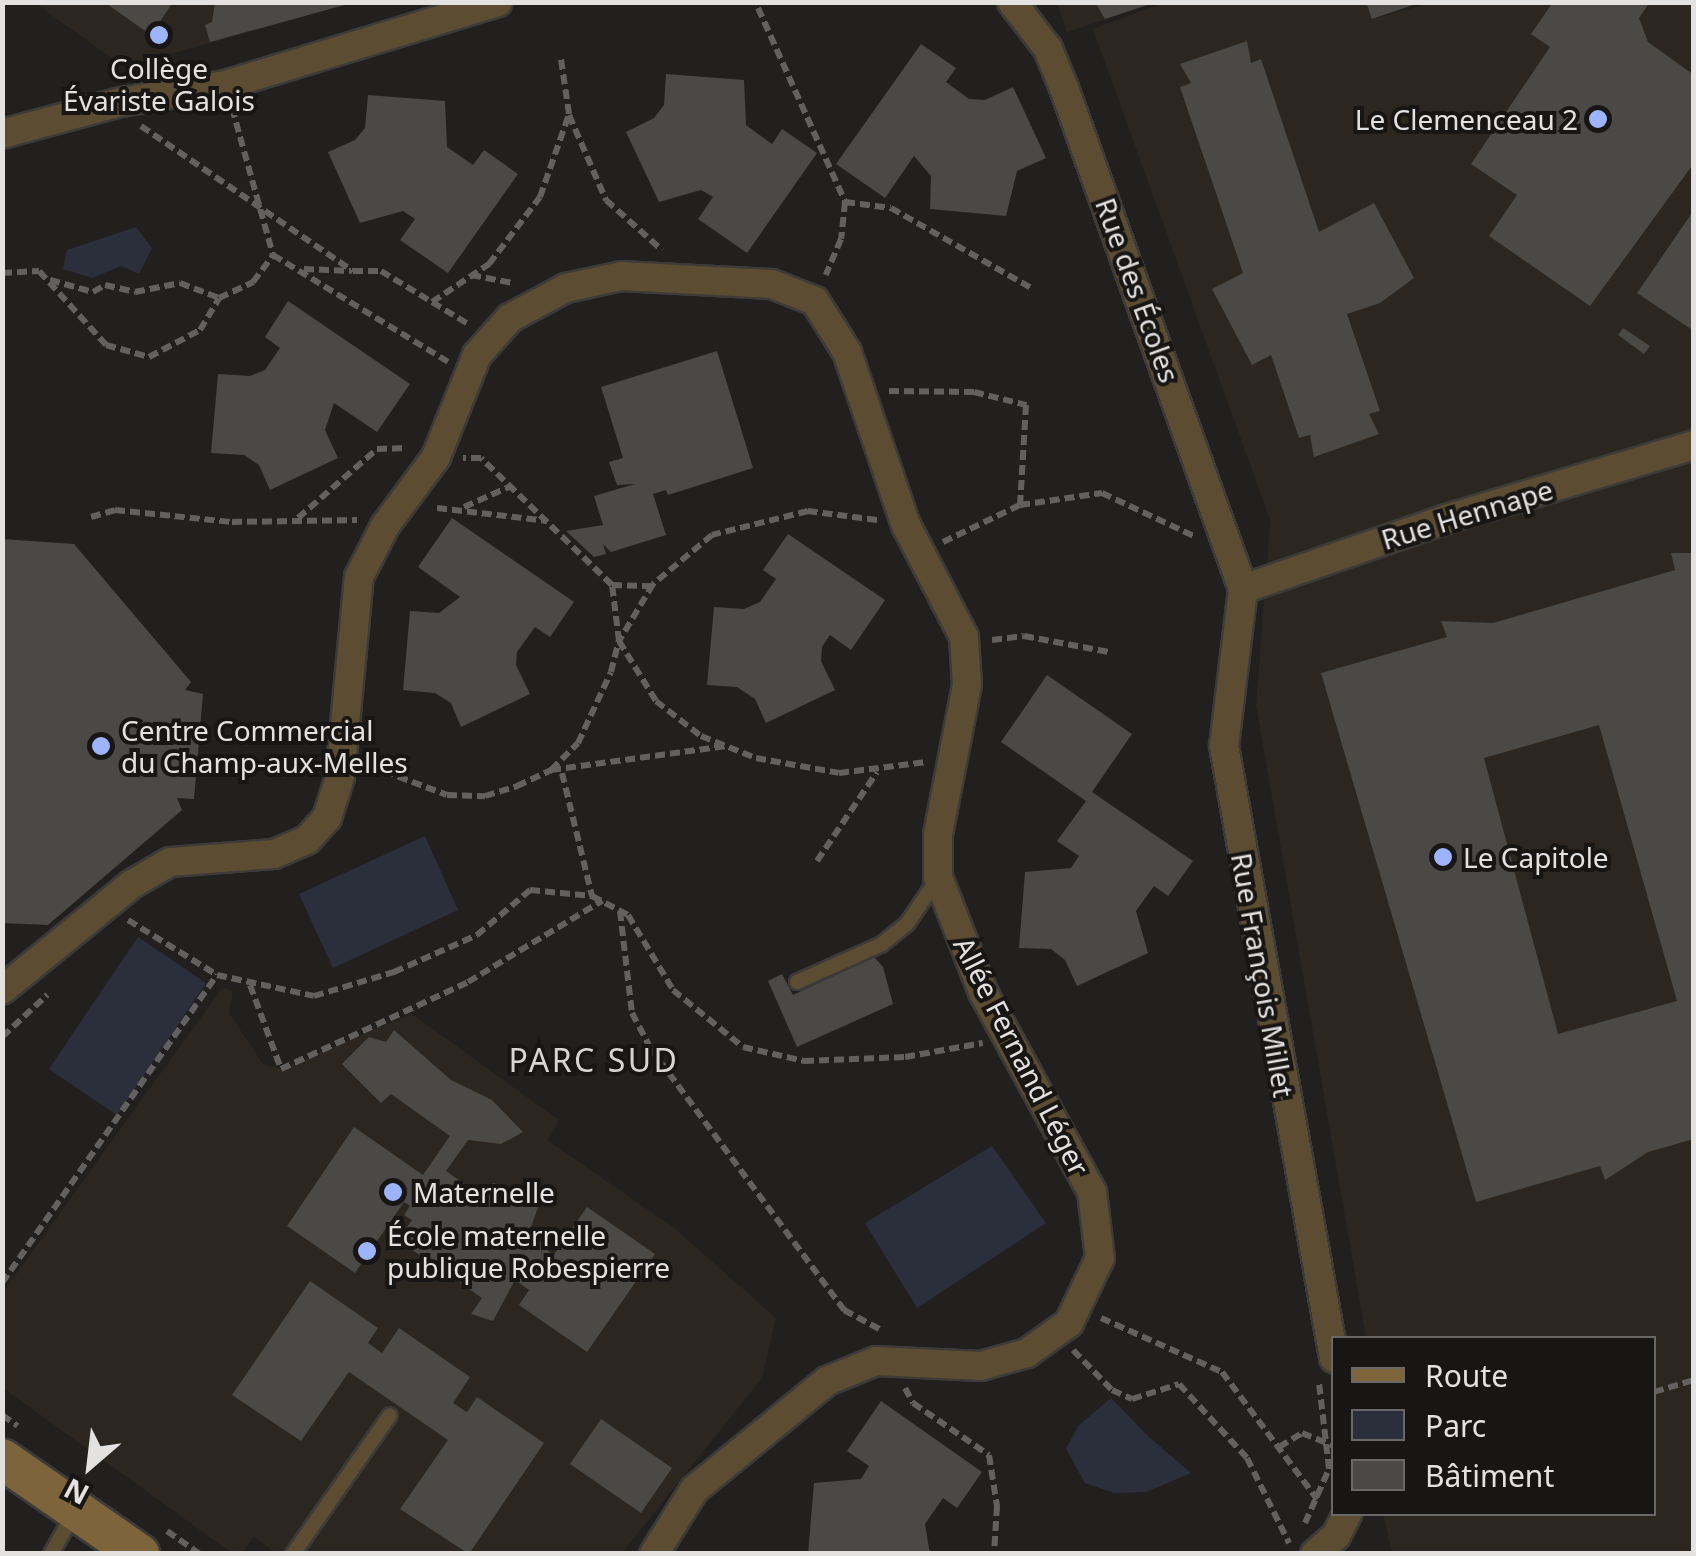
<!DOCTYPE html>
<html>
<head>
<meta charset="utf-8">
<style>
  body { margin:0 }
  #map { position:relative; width:1696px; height:1556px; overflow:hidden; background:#21201e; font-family:"Noto Sans",sans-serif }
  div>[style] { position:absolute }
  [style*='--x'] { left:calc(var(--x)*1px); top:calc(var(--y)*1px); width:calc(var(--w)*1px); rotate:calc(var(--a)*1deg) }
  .built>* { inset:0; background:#2b261f }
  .green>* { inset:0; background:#2b2f3c }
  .building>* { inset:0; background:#4a4946 }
  .path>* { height:6px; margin-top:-3px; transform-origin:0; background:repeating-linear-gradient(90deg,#62615f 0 10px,transparent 0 15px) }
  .roads { filter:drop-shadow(2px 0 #3c3b39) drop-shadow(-2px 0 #3c3b39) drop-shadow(0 2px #3c3b39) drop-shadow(0 -2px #3c3b39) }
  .lane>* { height:14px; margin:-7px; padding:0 7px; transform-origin:7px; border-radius:7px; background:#5c4c32 }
  .street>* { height:28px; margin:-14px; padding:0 14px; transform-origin:14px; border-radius:14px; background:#5c4c32 }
  .secondary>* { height:40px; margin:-20px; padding:0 20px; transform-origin:20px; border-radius:20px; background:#7e643a }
  .dots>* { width:28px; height:28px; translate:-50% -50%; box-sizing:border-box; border:5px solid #181614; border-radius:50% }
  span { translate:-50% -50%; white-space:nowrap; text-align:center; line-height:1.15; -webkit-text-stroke:8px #181614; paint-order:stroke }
  .poi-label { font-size:28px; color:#e3e2e1 }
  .right { translate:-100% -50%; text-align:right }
  .left { translate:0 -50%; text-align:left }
  .street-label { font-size:28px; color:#e3e2e1 }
  .quarter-label { font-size:32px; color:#d8d6d3; letter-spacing:2.5px }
  .frame { position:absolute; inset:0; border:5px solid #e3e2e1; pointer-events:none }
  .legend { position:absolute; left:1331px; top:1336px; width:325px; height:180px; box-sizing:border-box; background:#181614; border:2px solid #696866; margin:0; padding:12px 18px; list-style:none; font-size:30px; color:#e3e2e1 }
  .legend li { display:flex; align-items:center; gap:20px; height:50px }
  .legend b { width:50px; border:2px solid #696866 }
  .north { position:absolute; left:40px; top:1416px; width:100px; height:100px; -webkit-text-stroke:8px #181614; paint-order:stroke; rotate:208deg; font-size:28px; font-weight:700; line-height:40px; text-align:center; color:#e3e2e1 }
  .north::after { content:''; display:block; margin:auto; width:35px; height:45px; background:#e3e2e1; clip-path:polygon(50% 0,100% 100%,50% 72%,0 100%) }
</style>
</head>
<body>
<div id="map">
  <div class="built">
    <div style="clip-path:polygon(1056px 2px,1155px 3px,1067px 32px)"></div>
    <div style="clip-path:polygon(1165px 2px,1366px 3px,1373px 19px,1430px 3px,1693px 3px,1693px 1553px,1392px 1553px,1383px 1514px,1654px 1514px,1654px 1338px,1366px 1338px,1256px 705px,1270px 520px,1093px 29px)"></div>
    <div style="clip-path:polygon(35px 3px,352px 3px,124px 67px)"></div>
    <div style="clip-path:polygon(222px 988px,233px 991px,229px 1013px,263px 1064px,280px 1069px,412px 1014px,559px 1120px,547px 1140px,673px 1227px,776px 1318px,762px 1378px,622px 1553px,277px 1554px,254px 1537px,242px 1553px,232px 1553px,3px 1388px,3px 1292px)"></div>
  </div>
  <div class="green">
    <div style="clip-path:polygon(136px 227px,152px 248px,139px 274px,121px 266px,92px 278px,63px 269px,67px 250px)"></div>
    <div style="clip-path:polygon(425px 836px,458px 910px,333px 968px,299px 894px)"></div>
    <div style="clip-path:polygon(138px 937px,206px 983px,117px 1115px,49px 1069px)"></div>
    <div style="clip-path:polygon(992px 1146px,1046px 1223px,917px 1308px,865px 1223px)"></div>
    <div style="clip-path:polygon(1111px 1398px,1149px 1437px,1191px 1473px,1146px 1492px,1114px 1493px,1085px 1483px,1066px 1449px,1078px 1426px)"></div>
  </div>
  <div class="building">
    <div style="clip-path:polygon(104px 2px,173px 2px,151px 35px)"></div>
    <div style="clip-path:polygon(215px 2px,347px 2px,348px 4px,210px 42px,205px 25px,212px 22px)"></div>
    <div style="clip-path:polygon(1095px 2px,1153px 2px,1153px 3px,1105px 19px)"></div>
    <div style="clip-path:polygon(1366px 2px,1419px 2px,1419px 3px,1372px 19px)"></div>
    <div style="clip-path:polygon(1553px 2px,1650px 2px,1639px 18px,1648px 42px,1694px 75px,1694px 163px,1590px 306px,1489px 236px,1517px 195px,1471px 164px,1550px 47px,1531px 34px)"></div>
    <div style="clip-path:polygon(1247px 41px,1251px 63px,1261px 59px,1319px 232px,1374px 203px,1414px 278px,1380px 303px,1347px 314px,1380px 411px,1369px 414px,1379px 434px,1314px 457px,1310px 435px,1299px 438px,1271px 355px,1252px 365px,1212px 289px,1243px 273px,1180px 87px,1191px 83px,1180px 64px)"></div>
    <div style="clip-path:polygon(921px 44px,956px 68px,946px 82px,969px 99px,985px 100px,1013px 87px,1046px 158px,1017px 171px,1006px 216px,930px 209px,931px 176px,914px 156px,885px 198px,836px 164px)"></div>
    <div style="clip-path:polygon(666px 74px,744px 80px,746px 125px,772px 144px,782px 129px,817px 153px,747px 253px,698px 219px,713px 197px,701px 190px,659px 202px,626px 132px,654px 118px,664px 105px)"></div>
    <div style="clip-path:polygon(368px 95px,445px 101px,447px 147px,473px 165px,484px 150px,518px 174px,448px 273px,400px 240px,415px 219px,403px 211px,360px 223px,328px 152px,355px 140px,365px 128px)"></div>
    <div style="clip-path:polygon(1694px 210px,1694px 331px,1637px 293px)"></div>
    <div style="clip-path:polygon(288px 301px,410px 384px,377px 432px,334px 403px,325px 430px,338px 458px,270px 490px,259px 465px,244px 455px,211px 453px,218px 374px,250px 376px,265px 370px,280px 348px,265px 337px)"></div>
    <div style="clip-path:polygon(1623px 328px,1650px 346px,1644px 354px,1618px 335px)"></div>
    <div style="clip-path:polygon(717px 351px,753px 468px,668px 495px,666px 490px,653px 494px,666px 535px,611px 552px,603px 544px,606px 554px,594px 557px,566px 531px,603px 525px,594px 496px,635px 484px,617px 485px,609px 462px,623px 458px,601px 387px)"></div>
    <div style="clip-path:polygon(452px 518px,574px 602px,550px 637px,535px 627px,517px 652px,516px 665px,530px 694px,461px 727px,451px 703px,435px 693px,403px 690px,410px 611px,439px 613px,460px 597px,418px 567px)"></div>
    <div style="clip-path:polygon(788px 534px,885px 600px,851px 650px,830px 635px,822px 647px,821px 661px,835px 690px,766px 723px,755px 699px,737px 687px,707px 685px,714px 607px,744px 609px,760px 602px,776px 579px,763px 570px)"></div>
    <div style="clip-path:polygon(2px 539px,74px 544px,191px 682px,185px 690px,203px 694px,194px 799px,177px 798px,182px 810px,48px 925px,2px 923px)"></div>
    <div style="clip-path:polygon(evenodd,1671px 553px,1694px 553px,1694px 1139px,1648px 1152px,1605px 1180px,1600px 1166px,1476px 1202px,1321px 673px,1447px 637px,1441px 621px,1493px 623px,1675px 570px,1671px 553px,1599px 725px,1677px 1001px,1558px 1034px,1484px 758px,1599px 725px)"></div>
    <div style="clip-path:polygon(1047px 675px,1132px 734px,1092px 792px,1193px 861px,1168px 896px,1154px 886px,1136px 911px,1148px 953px,1077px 986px,1065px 960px,1051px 949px,1019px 948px,1025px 872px,1071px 868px,1079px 856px,1057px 841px,1086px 801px,1001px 742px)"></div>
    <div style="clip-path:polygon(874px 957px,883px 967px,893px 1004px,797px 1047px,768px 981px,782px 974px,793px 995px)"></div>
    <div style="clip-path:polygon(394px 1030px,451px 1080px,492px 1100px,523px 1132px,501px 1144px,468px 1140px,446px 1171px,487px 1200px,493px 1183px,542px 1196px,530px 1230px,553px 1256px,587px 1207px,655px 1254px,587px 1352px,519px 1305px,529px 1290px,515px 1280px,493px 1321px,471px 1314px,482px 1298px,398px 1240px,412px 1220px,404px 1215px,410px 1206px,404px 1202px,355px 1273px,287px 1226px,354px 1127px,423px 1175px,450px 1136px,391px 1094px,381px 1103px,342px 1064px,369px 1037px,386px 1042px)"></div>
    <div style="clip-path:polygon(310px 1281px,378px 1328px,368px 1343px,382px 1353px,399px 1328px,470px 1377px,453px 1403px,467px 1412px,477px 1397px,544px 1443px,469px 1554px,400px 1509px,448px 1440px,349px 1372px,301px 1441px,232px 1395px)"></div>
    <div style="clip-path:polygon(881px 1401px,982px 1472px,957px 1508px,943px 1498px,925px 1524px,930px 1554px,808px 1554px,814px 1483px,861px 1479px,869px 1466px,847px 1451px)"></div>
    <div style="clip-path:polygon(601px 1419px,672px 1468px,641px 1513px,570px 1464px)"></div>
  </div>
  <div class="path">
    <div style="--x:758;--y:8;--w:213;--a:65.8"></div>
    <div style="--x:845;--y:202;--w:37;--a:96"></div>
    <div style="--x:841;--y:239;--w:39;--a:113"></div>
    <div style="--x:232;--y:108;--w:153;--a:74.4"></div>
    <div style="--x:273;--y:255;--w:205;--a:31.4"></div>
    <div style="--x:569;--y:115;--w:93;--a:66.5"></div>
    <div style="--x:606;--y:200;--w:75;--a:41.8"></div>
    <div style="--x:141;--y:126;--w:257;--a:34.4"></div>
    <div style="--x:353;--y:271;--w:28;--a:0"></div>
    <div style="--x:381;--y:271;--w:102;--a:31.3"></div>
    <div style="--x:845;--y:202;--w:46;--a:7.4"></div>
    <div style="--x:891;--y:208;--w:161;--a:29.7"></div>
    <div style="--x:304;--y:269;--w:47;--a:2.4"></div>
    <div style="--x:2;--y:273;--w:37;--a:-3"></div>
    <div style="--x:39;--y:271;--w:100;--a:47.8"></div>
    <div style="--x:106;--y:345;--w:45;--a:15.6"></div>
    <div style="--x:149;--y:357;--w:58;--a:-27.9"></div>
    <div style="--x:200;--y:330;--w:37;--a:-59"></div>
    <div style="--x:219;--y:298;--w:38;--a:-25"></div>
    <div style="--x:253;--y:282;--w:34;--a:-53"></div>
    <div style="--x:471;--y:275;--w:43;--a:10.8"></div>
    <div style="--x:50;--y:280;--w:45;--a:15.6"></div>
    <div style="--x:93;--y:292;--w:14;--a:-30"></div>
    <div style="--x:105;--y:285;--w:31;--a:13"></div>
    <div style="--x:135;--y:292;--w:46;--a:-11.3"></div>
    <div style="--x:180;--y:283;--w:42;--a:21"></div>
    <div style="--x:432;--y:302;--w:69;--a:-33.7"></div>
    <div style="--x:489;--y:264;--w:84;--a:-52.7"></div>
    <div style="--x:540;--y:197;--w:88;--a:-70.7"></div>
    <div style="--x:569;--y:114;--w:56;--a:-98.3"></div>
    <div style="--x:889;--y:391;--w:85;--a:0.7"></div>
    <div style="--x:974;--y:392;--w:54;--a:14"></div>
    <div style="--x:1026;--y:405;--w:100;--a:93.4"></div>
    <div style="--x:464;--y:507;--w:51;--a:-24.1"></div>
    <div style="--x:437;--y:508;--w:111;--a:6.7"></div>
    <div style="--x:91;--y:517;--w:25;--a:-16"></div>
    <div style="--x:115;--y:510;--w:118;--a:5.9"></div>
    <div style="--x:232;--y:522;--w:125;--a:-0.9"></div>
    <div style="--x:298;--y:518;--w:105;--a:-41.1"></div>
    <div style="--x:377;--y:449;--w:30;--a:-2"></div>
    <div style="--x:877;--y:520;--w:70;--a:-172.6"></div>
    <div style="--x:808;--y:511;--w:99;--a:166"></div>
    <div style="--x:712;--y:535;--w:77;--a:140.3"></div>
    <div style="--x:653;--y:584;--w:66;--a:120.8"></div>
    <div style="--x:619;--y:641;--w:70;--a:58.3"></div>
    <div style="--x:656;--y:701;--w:57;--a:37.9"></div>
    <div style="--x:701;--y:736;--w:59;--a:21.8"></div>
    <div style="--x:756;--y:758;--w:84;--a:10.2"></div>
    <div style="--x:839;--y:773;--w:88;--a:-7.2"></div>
    <div style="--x:943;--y:542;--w:85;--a:-25.7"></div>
    <div style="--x:1020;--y:505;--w:83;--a:-8.3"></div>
    <div style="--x:1102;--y:493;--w:104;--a:25.1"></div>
    <div style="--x:612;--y:585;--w:38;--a:2"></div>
    <div style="--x:992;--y:640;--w:32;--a:-7"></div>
    <div style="--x:1024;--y:636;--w:86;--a:10.7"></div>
    <div style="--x:370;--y:766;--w:82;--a:20.6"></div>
    <div style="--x:447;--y:795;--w:38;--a:2"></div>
    <div style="--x:485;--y:796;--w:34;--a:-17"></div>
    <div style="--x:517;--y:786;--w:38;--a:-25"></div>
    <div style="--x:551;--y:770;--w:38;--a:-45"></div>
    <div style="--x:578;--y:743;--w:78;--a:-65.1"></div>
    <div style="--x:611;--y:672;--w:32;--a:-76"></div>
    <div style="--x:619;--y:641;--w:56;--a:-97.1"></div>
    <div style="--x:612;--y:585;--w:182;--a:-135.9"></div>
    <div style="--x:481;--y:458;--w:18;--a:180"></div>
    <div style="--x:551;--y:770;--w:177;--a:-7.8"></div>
    <div style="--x:562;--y:773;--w:127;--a:76.3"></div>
    <div style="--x:817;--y:861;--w:107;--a:-56"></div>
    <div style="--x:620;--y:911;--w:103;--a:83.3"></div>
    <div style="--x:632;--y:1013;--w:41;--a:62.2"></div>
    <div style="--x:651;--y:1049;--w:325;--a:53.5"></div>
    <div style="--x:844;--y:1310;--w:44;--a:28.3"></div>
    <div style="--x:128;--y:920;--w:105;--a:31.7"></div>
    <div style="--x:217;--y:975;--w:99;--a:12.2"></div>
    <div style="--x:314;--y:996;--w:84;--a:-16.7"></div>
    <div style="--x:394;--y:972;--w:91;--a:-24"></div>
    <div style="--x:477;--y:935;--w:70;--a:-40.3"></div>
    <div style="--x:530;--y:890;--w:62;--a:5.5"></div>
    <div style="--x:592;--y:896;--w:41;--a:27.8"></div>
    <div style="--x:628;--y:915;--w:87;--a:59"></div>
    <div style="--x:673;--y:990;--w:90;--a:39.2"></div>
    <div style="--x:743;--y:1047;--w:63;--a:12.9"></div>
    <div style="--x:804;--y:1061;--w:101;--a:-2.3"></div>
    <div style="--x:905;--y:1057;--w:79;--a:-10.2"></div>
    <div style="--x:250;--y:985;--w:90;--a:69.7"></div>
    <div style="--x:281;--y:1069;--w:206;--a:-24.9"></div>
    <div style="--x:468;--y:982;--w:157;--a:-31.2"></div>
    <div style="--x:2;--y:1037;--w:62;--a:-43"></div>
    <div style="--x:2;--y:1283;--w:376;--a:-55.1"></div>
    <div style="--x:1101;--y:1318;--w:133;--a:24.1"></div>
    <div style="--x:1222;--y:1372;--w:159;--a:53.2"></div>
    <div style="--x:1073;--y:1350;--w:56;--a:45.7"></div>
    <div style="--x:1112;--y:1390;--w:22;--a:24"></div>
    <div style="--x:1132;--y:1399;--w:49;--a:-17.7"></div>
    <div style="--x:1179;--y:1384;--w:100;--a:47.4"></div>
    <div style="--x:1247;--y:1458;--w:95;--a:63.7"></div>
    <div style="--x:905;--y:1388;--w:17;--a:62"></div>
    <div style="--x:913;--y:1403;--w:92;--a:34.4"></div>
    <div style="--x:989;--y:1455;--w:52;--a:81.1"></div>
    <div style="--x:997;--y:1506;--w:48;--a:93.6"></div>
    <div style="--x:1654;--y:1392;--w:42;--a:-16.7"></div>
    <div style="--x:2;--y:1415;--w:19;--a:35"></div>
    <div style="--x:1279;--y:1447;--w:27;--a:-31"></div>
    <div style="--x:1302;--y:1433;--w:35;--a:22"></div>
    <div style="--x:1305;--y:1523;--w:59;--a:-66"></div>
    <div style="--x:1329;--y:1469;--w:88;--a:-96.6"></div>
    <div style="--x:167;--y:1531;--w:40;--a:34.9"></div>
  </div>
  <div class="roads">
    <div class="lane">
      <div style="--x:797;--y:982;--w:93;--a:-24.1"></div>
      <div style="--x:882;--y:944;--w:32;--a:-39"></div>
      <div style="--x:907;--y:924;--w:55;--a:-56"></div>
      <div style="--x:51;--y:1554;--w:45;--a:-60.6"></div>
      <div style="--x:293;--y:1554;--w:169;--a:-55.1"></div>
    </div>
    <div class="street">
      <div style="--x:1012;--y:2;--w:59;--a:52.5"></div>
      <div style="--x:1048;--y:49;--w:42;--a:67.7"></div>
      <div style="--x:1064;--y:88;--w:532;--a:70.34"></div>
      <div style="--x:1243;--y:589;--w:158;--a:96.9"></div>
      <div style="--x:1224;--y:746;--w:622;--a:79.81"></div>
      <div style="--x:2;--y:134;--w:123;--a:-15.1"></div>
      <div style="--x:121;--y:102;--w:105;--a:-9.3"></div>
      <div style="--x:225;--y:85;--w:285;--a:-16.9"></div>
      <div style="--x:1243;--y:589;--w:215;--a:-19"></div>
      <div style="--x:1446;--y:519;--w:259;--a:-16.6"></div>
      <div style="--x:2;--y:990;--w:168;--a:-39.2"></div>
      <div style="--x:132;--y:884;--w:44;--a:-30.1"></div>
      <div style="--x:170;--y:862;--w:104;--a:-4.4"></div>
      <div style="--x:274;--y:854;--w:36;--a:-23"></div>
      <div style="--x:307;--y:840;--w:30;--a:-48"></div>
      <div style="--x:327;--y:818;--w:43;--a:-72.4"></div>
      <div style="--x:340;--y:777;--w:201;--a:-84.6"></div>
      <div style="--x:359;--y:577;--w:57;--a:-63"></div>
      <div style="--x:385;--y:526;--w:86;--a:-53.5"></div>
      <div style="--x:436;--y:457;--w:110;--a:-68.1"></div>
      <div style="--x:477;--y:355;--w:50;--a:-48.3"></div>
      <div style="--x:510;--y:318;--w:64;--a:-28.2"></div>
      <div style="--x:566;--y:288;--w:56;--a:-12.3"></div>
      <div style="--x:621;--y:276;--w:151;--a:3"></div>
      <div style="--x:772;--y:284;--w:46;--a:21.6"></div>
      <div style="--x:815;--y:301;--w:60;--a:57.9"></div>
      <div style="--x:847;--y:352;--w:183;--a:71.2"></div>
      <div style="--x:906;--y:525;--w:126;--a:62.6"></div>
      <div style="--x:964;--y:637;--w:48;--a:86.4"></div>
      <div style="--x:967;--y:685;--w:152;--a:101"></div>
      <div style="--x:938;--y:834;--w:43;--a:90"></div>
      <div style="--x:938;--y:877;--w:123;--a:68.6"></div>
      <div style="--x:983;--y:992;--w:228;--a:61.4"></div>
      <div style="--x:1092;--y:1192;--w:66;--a:83.1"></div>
      <div style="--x:1100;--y:1258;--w:72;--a:115.5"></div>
      <div style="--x:1069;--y:1323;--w:52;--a:144.5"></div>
      <div style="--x:1027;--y:1353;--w:48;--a:164.2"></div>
      <div style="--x:981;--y:1366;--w:105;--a:-177.3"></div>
      <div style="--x:876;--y:1361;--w:53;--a:157.8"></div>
      <div style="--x:827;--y:1381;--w:172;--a:140.7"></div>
      <div style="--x:694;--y:1490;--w:75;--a:122"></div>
      <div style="--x:1315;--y:1554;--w:28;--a:-41"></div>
      <div style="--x:1336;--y:1536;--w:25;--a:-63"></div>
    </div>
    <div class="secondary">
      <div style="--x:2;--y:1459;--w:167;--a:34.7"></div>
    </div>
  </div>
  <div class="dots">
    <div style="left:159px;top:35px;background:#9db4fd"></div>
    <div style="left:1598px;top:119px;background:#9db4fd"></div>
    <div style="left:101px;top:746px;background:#9db4fd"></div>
    <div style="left:1443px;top:857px;background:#9db4fd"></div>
    <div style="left:393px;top:1192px;background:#9db4fd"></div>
    <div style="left:367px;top:1251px;background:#9db4fd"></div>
  </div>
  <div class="poi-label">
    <span style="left:159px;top:84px">Collège<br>Évariste Galois</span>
    <span class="right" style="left:1578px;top:119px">Le Clemenceau 2</span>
    <span class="left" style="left:121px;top:746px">Centre Commercial<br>du Champ-aux-Melles</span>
    <span class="left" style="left:1463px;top:857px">Le Capitole</span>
    <span class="left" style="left:413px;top:1192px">Maternelle</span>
    <span class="left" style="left:387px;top:1251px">École maternelle<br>publique Robespierre</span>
  </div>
  <div class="street-label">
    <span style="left:1138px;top:290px;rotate:70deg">Rue des Écoles</span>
    <span style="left:1467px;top:514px;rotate:-17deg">Rue Hennape</span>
    <span style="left:1263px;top:975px;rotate:80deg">Rue François Millet</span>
    <span style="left:1022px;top:1056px;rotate:63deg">Allée Fernand Léger</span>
  </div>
  <div class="quarter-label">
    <span style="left:594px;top:1060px">PARC SUD</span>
  </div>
  <div class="frame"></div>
  <ul class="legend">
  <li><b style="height:12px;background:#7e643a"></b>Route</li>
  <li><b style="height:28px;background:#2b2f3c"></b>Parc</li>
  <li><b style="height:28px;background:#4a4946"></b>Bâtiment</li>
  </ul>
  <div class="north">N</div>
</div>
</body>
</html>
